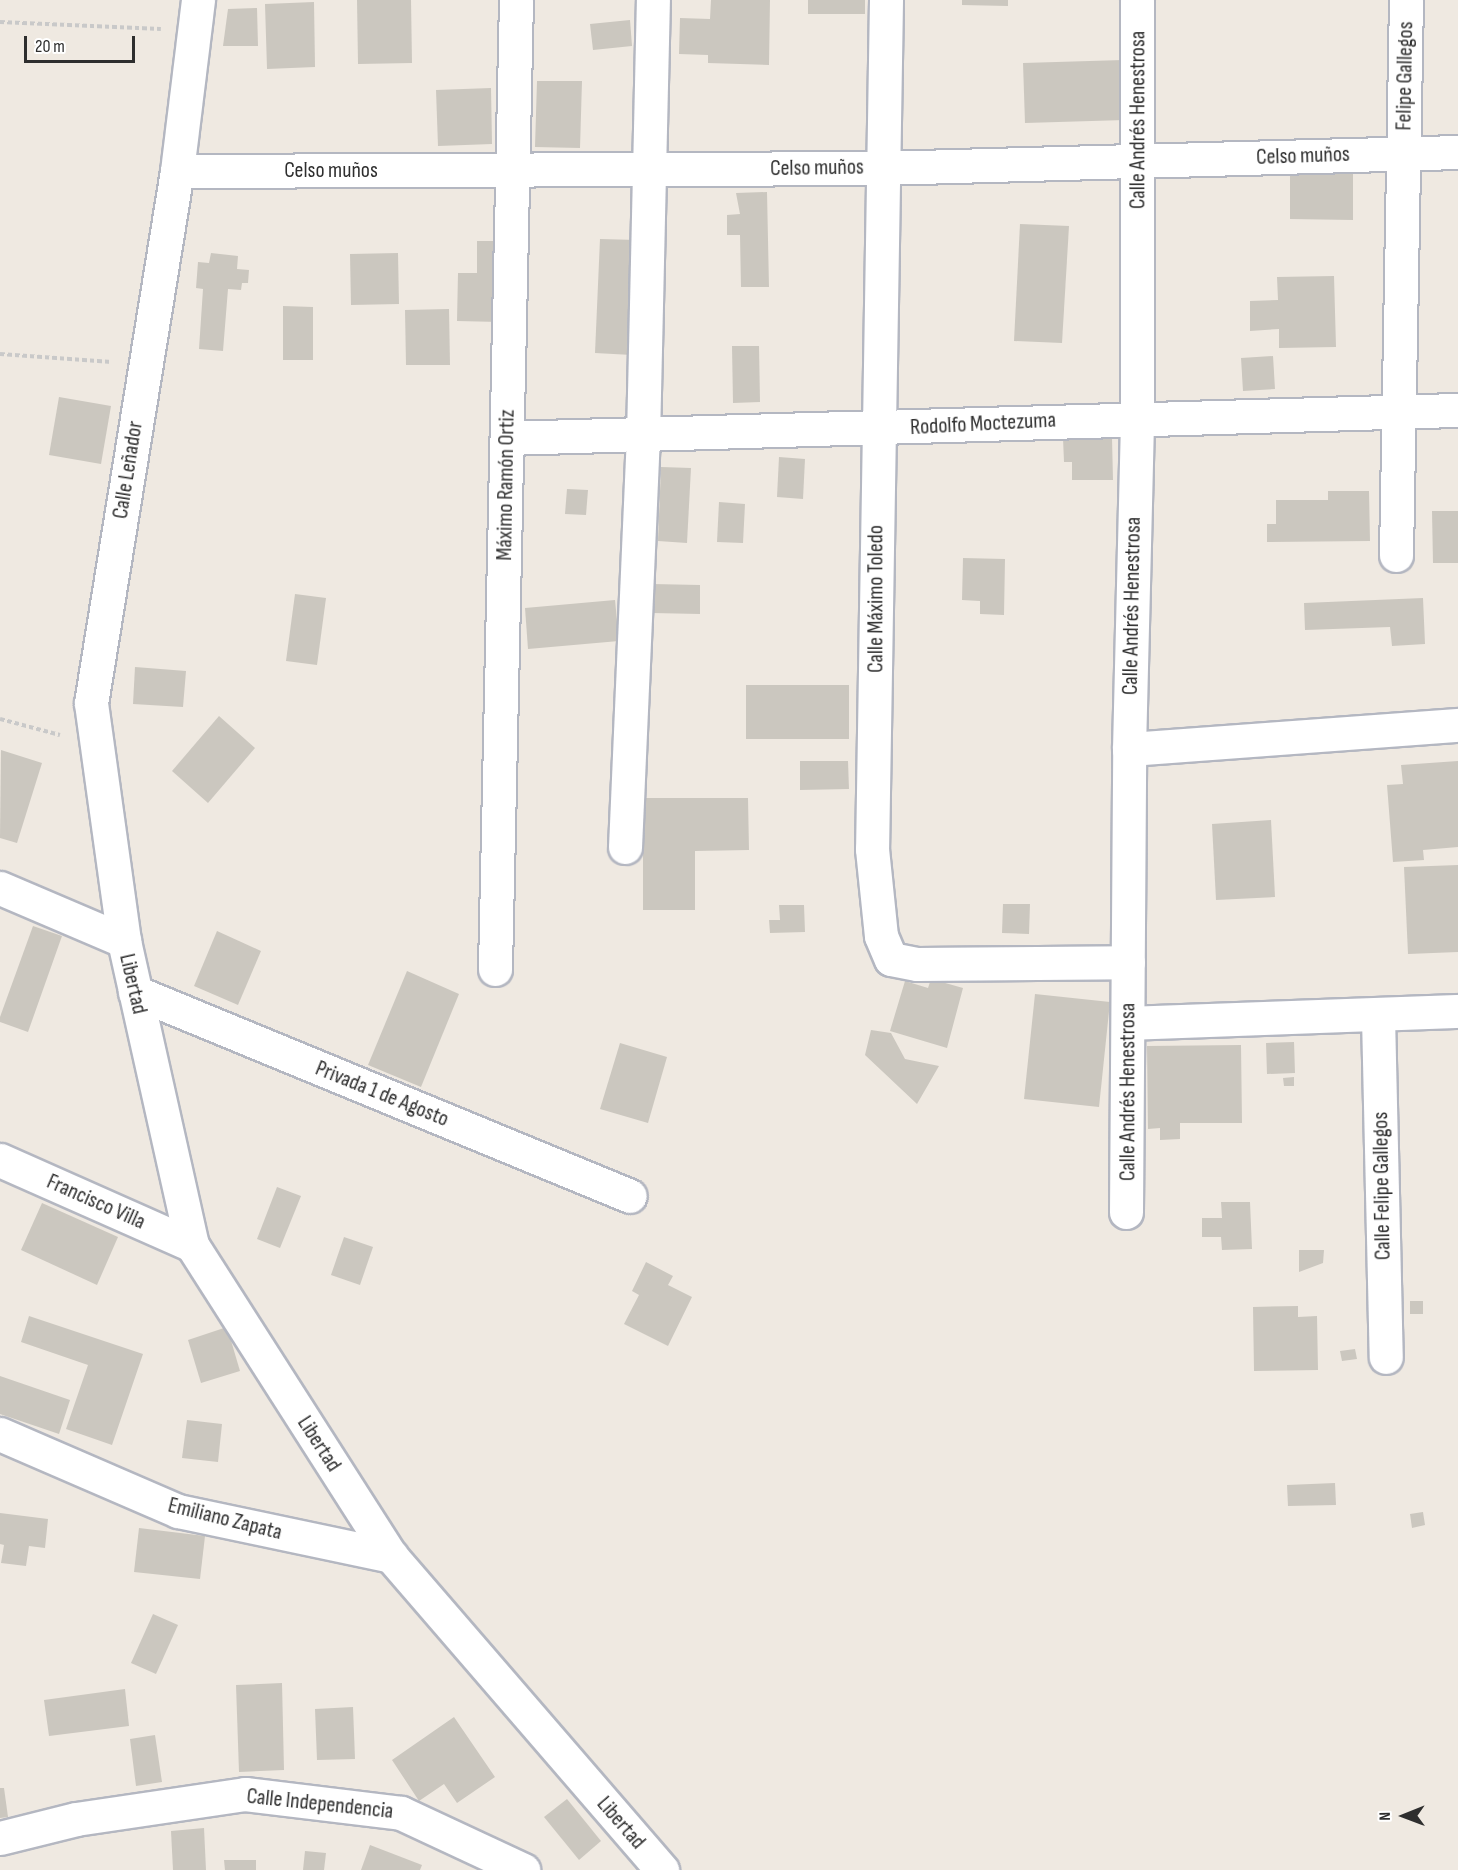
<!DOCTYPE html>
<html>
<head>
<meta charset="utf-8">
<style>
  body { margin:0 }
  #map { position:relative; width:1458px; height:1870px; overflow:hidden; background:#efe9e1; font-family:"Sofia Sans Condensed",sans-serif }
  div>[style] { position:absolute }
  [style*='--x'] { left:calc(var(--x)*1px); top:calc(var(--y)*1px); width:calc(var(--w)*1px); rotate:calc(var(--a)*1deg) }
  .building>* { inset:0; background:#cbc7bf }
  .path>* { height:4px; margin-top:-2px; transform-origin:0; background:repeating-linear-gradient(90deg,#c9c9c9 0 4.5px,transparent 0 7.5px) }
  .roads { filter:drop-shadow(2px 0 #b4b7c1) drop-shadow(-2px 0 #b4b7c1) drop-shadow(0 2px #b4b7c1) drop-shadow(0 -2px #b4b7c1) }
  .minor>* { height:33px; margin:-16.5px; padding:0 16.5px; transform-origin:16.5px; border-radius:16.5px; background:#fff }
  span { translate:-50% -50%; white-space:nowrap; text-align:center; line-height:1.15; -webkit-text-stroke:4.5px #fff; paint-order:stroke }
  .street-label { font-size:22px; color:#2e2e2e }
  .north { position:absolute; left:1374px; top:1786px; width:60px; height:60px; -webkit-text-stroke:4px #fff; paint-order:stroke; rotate:269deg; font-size:16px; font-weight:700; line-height:24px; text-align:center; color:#2e2e2e }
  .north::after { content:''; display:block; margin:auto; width:21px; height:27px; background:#2e2e2e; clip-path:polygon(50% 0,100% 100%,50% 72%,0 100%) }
  .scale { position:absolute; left:24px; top:36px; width:111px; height:27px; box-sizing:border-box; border:3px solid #2e2e2e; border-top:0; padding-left:8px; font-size:18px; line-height:21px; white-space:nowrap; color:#2e2e2e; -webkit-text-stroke:4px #fff; paint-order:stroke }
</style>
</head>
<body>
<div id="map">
  <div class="building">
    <div style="clip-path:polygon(357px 0,411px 0,412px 63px,358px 64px)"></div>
    <div style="clip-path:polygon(711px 0,770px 0,769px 65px,708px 63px,708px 55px,679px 54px,680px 18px,710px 19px)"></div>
    <div style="clip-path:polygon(808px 0,865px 0,865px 14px,808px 14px)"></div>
    <div style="clip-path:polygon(962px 0,1008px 0,1008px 6px,962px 5px)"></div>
    <div style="clip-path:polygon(314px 2px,315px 67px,267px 69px,265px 4px)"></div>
    <div style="clip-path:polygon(257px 8px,258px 46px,223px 46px,228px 9px)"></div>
    <div style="clip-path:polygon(630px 20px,632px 46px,593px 50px,590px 24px)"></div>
    <div style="clip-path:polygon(1123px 60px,1125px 120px,1025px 123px,1023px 63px)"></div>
    <div style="clip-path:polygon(537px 81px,582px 81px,580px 148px,535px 147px)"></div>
    <div style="clip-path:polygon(491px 88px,492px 144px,438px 146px,436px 90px)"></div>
    <div style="clip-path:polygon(1290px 167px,1353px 167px,1353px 220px,1290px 219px)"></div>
    <div style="clip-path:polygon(767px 192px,769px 287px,741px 287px,740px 235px,727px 235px,727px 215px,740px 214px,736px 193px)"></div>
    <div style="clip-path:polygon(1020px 224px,1069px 226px,1062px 343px,1014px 341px)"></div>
    <div style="clip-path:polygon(600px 239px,637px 240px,632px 355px,595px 353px)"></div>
    <div style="clip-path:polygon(477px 241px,501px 241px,500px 322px,457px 321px,458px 273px,477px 273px)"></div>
    <div style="clip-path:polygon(211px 253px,238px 256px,237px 269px,249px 270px,248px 283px,242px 283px,241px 290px,228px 289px,223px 351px,199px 349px,203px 289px,196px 288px,198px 262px,209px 263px)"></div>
    <div style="clip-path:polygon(398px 253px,399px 304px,351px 305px,350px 254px)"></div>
    <div style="clip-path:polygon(1334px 276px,1336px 347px,1279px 348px,1279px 329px,1250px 331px,1250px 301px,1278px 300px,1277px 277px)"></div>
    <div style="clip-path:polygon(283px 306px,313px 307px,313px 360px,283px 360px)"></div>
    <div style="clip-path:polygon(449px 309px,450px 365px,406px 365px,405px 310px)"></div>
    <div style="clip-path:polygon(732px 346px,759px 346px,760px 402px,733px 403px)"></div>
    <div style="clip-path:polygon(1273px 356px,1275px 389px,1243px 391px,1241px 358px)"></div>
    <div style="clip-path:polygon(59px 397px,111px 406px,101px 464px,49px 455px)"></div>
    <div style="clip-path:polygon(1063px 438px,1112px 438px,1113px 480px,1072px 480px,1072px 462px,1064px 462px)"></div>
    <div style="clip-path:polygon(779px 457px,805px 459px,803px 499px,777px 497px)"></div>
    <div style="clip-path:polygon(661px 467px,691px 468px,687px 543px,658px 541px)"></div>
    <div style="clip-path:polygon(567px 489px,588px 490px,586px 515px,565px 514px)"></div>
    <div style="clip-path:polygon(1328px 491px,1369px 491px,1370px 541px,1267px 542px,1267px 524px,1276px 524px,1276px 500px,1328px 500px)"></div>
    <div style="clip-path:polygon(719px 502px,745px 504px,743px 543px,717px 542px)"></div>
    <div style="clip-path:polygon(1432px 511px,1458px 511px,1458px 563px,1433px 563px)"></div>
    <div style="clip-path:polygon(963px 558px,1005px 559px,1004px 615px,980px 614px,980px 601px,962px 600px)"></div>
    <div style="clip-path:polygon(652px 584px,700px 585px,700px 614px,652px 613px)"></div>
    <div style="clip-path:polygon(295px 594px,326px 598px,317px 665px,286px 661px)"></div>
    <div style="clip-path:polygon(1423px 598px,1425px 644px,1392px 646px,1390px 627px,1305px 630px,1304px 603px)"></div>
    <div style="clip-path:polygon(615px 600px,619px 641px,528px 649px,525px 608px)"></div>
    <div style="clip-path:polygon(135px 667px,186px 671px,183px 707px,133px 704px)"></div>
    <div style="clip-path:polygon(746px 685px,849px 685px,849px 739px,746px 739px)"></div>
    <div style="clip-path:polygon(219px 716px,255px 748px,208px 803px,172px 771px)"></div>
    <div style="clip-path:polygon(1px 750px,42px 763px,17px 843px,0 838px)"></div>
    <div style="clip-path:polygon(800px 761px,848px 761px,849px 789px,800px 790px)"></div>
    <div style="clip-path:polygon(1458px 761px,1458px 847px,1423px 850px,1424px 860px,1393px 862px,1387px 785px,1403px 784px,1401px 765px)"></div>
    <div style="clip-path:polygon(643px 798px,748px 798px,749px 850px,695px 851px,695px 910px,643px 910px)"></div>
    <div style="clip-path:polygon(1271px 820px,1275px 897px,1216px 900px,1212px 824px)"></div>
    <div style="clip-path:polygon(1458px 865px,1458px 952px,1408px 954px,1404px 867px)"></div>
    <div style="clip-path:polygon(1003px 904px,1030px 904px,1029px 934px,1002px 933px)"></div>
    <div style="clip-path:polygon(779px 905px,804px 905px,805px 932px,770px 933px,769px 920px,780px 920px)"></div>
    <div style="clip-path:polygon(33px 926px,62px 936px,28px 1032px,0 1022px,0 1017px)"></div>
    <div style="clip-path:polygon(217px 931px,261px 951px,238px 1005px,194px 986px)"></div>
    <div style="clip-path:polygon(407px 971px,459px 994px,421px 1087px,368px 1065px)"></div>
    <div style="clip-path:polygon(931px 979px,963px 988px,947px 1048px,890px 1031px,905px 981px,928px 988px)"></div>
    <div style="clip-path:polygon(1035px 994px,1110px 1002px,1099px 1107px,1024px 1099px)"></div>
    <div style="clip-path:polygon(871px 1030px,891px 1033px,905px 1059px,939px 1066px,917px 1104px,865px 1055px)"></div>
    <div style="clip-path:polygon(1294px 1042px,1295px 1073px,1267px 1074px,1266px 1043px)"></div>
    <div style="clip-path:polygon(620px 1043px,667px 1057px,648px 1123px,600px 1109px)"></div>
    <div style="clip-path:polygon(1241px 1045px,1242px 1123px,1180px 1123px,1180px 1139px,1160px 1140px,1160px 1128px,1148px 1129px,1147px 1046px)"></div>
    <div style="clip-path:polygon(1294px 1077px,1294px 1086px,1284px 1086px,1283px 1078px)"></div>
    <div style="clip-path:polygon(277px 1187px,301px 1196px,280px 1248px,257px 1239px)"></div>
    <div style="clip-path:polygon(1221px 1202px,1250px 1202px,1252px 1249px,1222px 1250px,1221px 1237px,1202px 1237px,1202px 1218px,1222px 1218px)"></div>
    <div style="clip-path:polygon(42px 1203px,118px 1237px,97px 1285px,21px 1250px)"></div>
    <div style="clip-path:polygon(344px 1237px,373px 1247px,360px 1285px,331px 1275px)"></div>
    <div style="clip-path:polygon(1299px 1250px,1324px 1250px,1323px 1263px,1299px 1272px)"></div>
    <div style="clip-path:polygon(646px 1262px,673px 1276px,668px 1285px,692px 1297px,668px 1346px,624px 1324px,639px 1295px,632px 1291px)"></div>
    <div style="clip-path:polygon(1410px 1301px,1423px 1301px,1423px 1314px,1410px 1314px)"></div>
    <div style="clip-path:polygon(1298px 1306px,1298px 1317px,1317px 1316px,1318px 1370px,1254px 1371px,1253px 1307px)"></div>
    <div style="clip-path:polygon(29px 1316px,143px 1354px,112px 1445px,66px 1429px,88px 1365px,21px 1342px)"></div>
    <div style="clip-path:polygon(227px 1327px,240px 1371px,201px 1383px,188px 1340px)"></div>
    <div style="clip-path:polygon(1355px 1349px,1357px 1359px,1342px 1361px,1340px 1351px)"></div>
    <div style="clip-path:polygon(0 1376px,70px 1400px,59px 1434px,0 1414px)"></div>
    <div style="clip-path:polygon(187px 1420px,222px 1424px,218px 1462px,182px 1458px)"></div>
    <div style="clip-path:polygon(1335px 1483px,1336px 1505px,1288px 1506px,1287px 1485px)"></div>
    <div style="clip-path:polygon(1423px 1512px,1425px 1525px,1412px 1528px,1410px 1514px)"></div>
    <div style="clip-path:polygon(0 1513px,48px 1519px,45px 1548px,29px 1546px,26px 1566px,1px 1563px,4px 1545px,0 1544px)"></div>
    <div style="clip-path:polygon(139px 1528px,205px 1536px,200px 1579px,134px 1572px)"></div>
    <div style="clip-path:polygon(153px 1614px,178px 1625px,156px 1674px,131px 1663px)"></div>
    <div style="clip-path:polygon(282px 1683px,284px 1770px,239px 1772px,236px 1685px)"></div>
    <div style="clip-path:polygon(125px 1689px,129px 1726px,49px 1736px,44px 1700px)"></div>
    <div style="clip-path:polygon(353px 1707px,355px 1759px,317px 1760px,315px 1709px)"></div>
    <div style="clip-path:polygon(454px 1717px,495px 1777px,457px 1803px,444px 1784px,419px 1801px,392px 1760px)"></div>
    <div style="clip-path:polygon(155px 1735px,162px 1782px,136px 1786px,130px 1739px)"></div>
    <div style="clip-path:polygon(0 1788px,4px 1788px,8px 1817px,0 1818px)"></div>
    <div style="clip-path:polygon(567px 1799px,601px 1841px,579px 1860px,544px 1817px)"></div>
    <div style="clip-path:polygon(204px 1828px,206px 1870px,173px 1870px,171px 1831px)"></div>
    <div style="clip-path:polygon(370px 1845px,422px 1865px,420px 1870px,361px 1870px)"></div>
    <div style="clip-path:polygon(305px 1851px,326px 1853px,324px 1870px,303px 1870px)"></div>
    <div style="clip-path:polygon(224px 1860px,256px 1860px,256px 1870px,225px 1870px)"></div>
  </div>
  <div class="path">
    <div style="--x:0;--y:22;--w:161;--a:2.5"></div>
    <div style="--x:0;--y:354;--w:112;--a:4.1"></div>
    <div style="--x:0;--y:719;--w:62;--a:14.9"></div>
  </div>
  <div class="roads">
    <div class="minor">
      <div style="--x:198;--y:0;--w:172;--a:97"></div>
      <div style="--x:177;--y:171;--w:539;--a:99.18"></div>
      <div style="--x:91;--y:703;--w:240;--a:82.1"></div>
      <div style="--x:124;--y:941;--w:312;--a:77.4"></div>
      <div style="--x:192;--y:1245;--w:369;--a:57.4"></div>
      <div style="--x:391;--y:1556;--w:415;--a:49.2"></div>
      <div style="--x:886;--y:0;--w:849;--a:90.94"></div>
      <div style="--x:872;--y:849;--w:87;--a:84.1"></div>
      <div style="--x:881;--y:936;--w:25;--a:67"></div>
      <div style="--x:891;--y:959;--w:26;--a:11"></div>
      <div style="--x:917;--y:964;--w:211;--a:-0.5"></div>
      <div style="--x:177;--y:171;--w:705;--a:-0.24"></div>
      <div style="--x:882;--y:168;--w:576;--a:-1.59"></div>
      <div style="--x:507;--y:438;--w:951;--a:-1.69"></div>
      <div style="--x:1396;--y:555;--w:555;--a:-88.97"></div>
      <div style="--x:1129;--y:749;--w:330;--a:-4.2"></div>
      <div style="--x:625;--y:847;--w:410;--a:-87.5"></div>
      <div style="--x:643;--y:437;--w:437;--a:-88.7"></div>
      <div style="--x:0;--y:888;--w:135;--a:23.1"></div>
      <div style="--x:495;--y:969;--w:969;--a:-88.76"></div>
      <div style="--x:135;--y:992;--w:535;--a:22.4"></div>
      <div style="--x:1378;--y:1016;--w:341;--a:88.7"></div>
      <div style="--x:1129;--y:1023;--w:329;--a:-2.1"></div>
      <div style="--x:0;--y:1160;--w:210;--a:23.9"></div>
      <div style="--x:1126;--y:1212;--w:463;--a:-89.6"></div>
      <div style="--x:1129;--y:749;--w:332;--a:-88.6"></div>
      <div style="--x:1137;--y:417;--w:417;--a:-90"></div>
      <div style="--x:0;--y:1434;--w:194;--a:23.4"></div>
      <div style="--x:178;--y:1511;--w:218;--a:11.9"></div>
      <div style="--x:0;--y:1838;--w:78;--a:-14"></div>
      <div style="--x:76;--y:1819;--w:171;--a:-8.4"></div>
      <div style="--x:245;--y:1794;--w:157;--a:6.9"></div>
      <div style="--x:401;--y:1813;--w:135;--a:25"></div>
    </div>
  </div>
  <div class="street-label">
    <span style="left:1405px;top:76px;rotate:-89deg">Felipe Gallegos</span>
    <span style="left:1138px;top:120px;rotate:-90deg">Calle Andrés Henestrosa</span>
    <span style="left:1303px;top:156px;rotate:-2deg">Celso muños</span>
    <span style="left:817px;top:168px;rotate:-1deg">Celso muños</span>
    <span style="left:331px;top:171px">Celso muños</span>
    <span style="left:983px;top:424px;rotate:-3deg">Rodolfo Moctezuma</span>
    <span style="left:128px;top:470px;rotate:-81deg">Calle Leñador</span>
    <span style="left:506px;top:485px;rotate:-89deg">Máximo Ramón Ortiz</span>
    <span style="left:876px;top:599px;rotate:-90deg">Calle Máximo Toledo</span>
    <span style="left:1132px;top:606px;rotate:-89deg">Calle Andrés Henestrosa</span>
    <span style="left:133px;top:984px;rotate:77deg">Libertad</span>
    <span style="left:1128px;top:1092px;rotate:-90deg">Calle Andrés Henestrosa</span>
    <span style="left:382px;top:1094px;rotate:22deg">Privada 1 de Agosto</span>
    <span style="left:1382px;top:1186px;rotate:-91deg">Calle Felipe Gallegos</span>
    <span style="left:96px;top:1202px;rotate:24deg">Francisco Villa</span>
    <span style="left:319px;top:1444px;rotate:57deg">Libertad</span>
    <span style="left:225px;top:1519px;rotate:14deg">Emiliano Zapata</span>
    <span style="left:320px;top:1804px;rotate:6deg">Calle Independencia</span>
    <span style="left:621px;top:1823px;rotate:49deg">Libertad</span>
  </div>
  <div class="north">N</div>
  <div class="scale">20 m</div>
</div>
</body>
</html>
